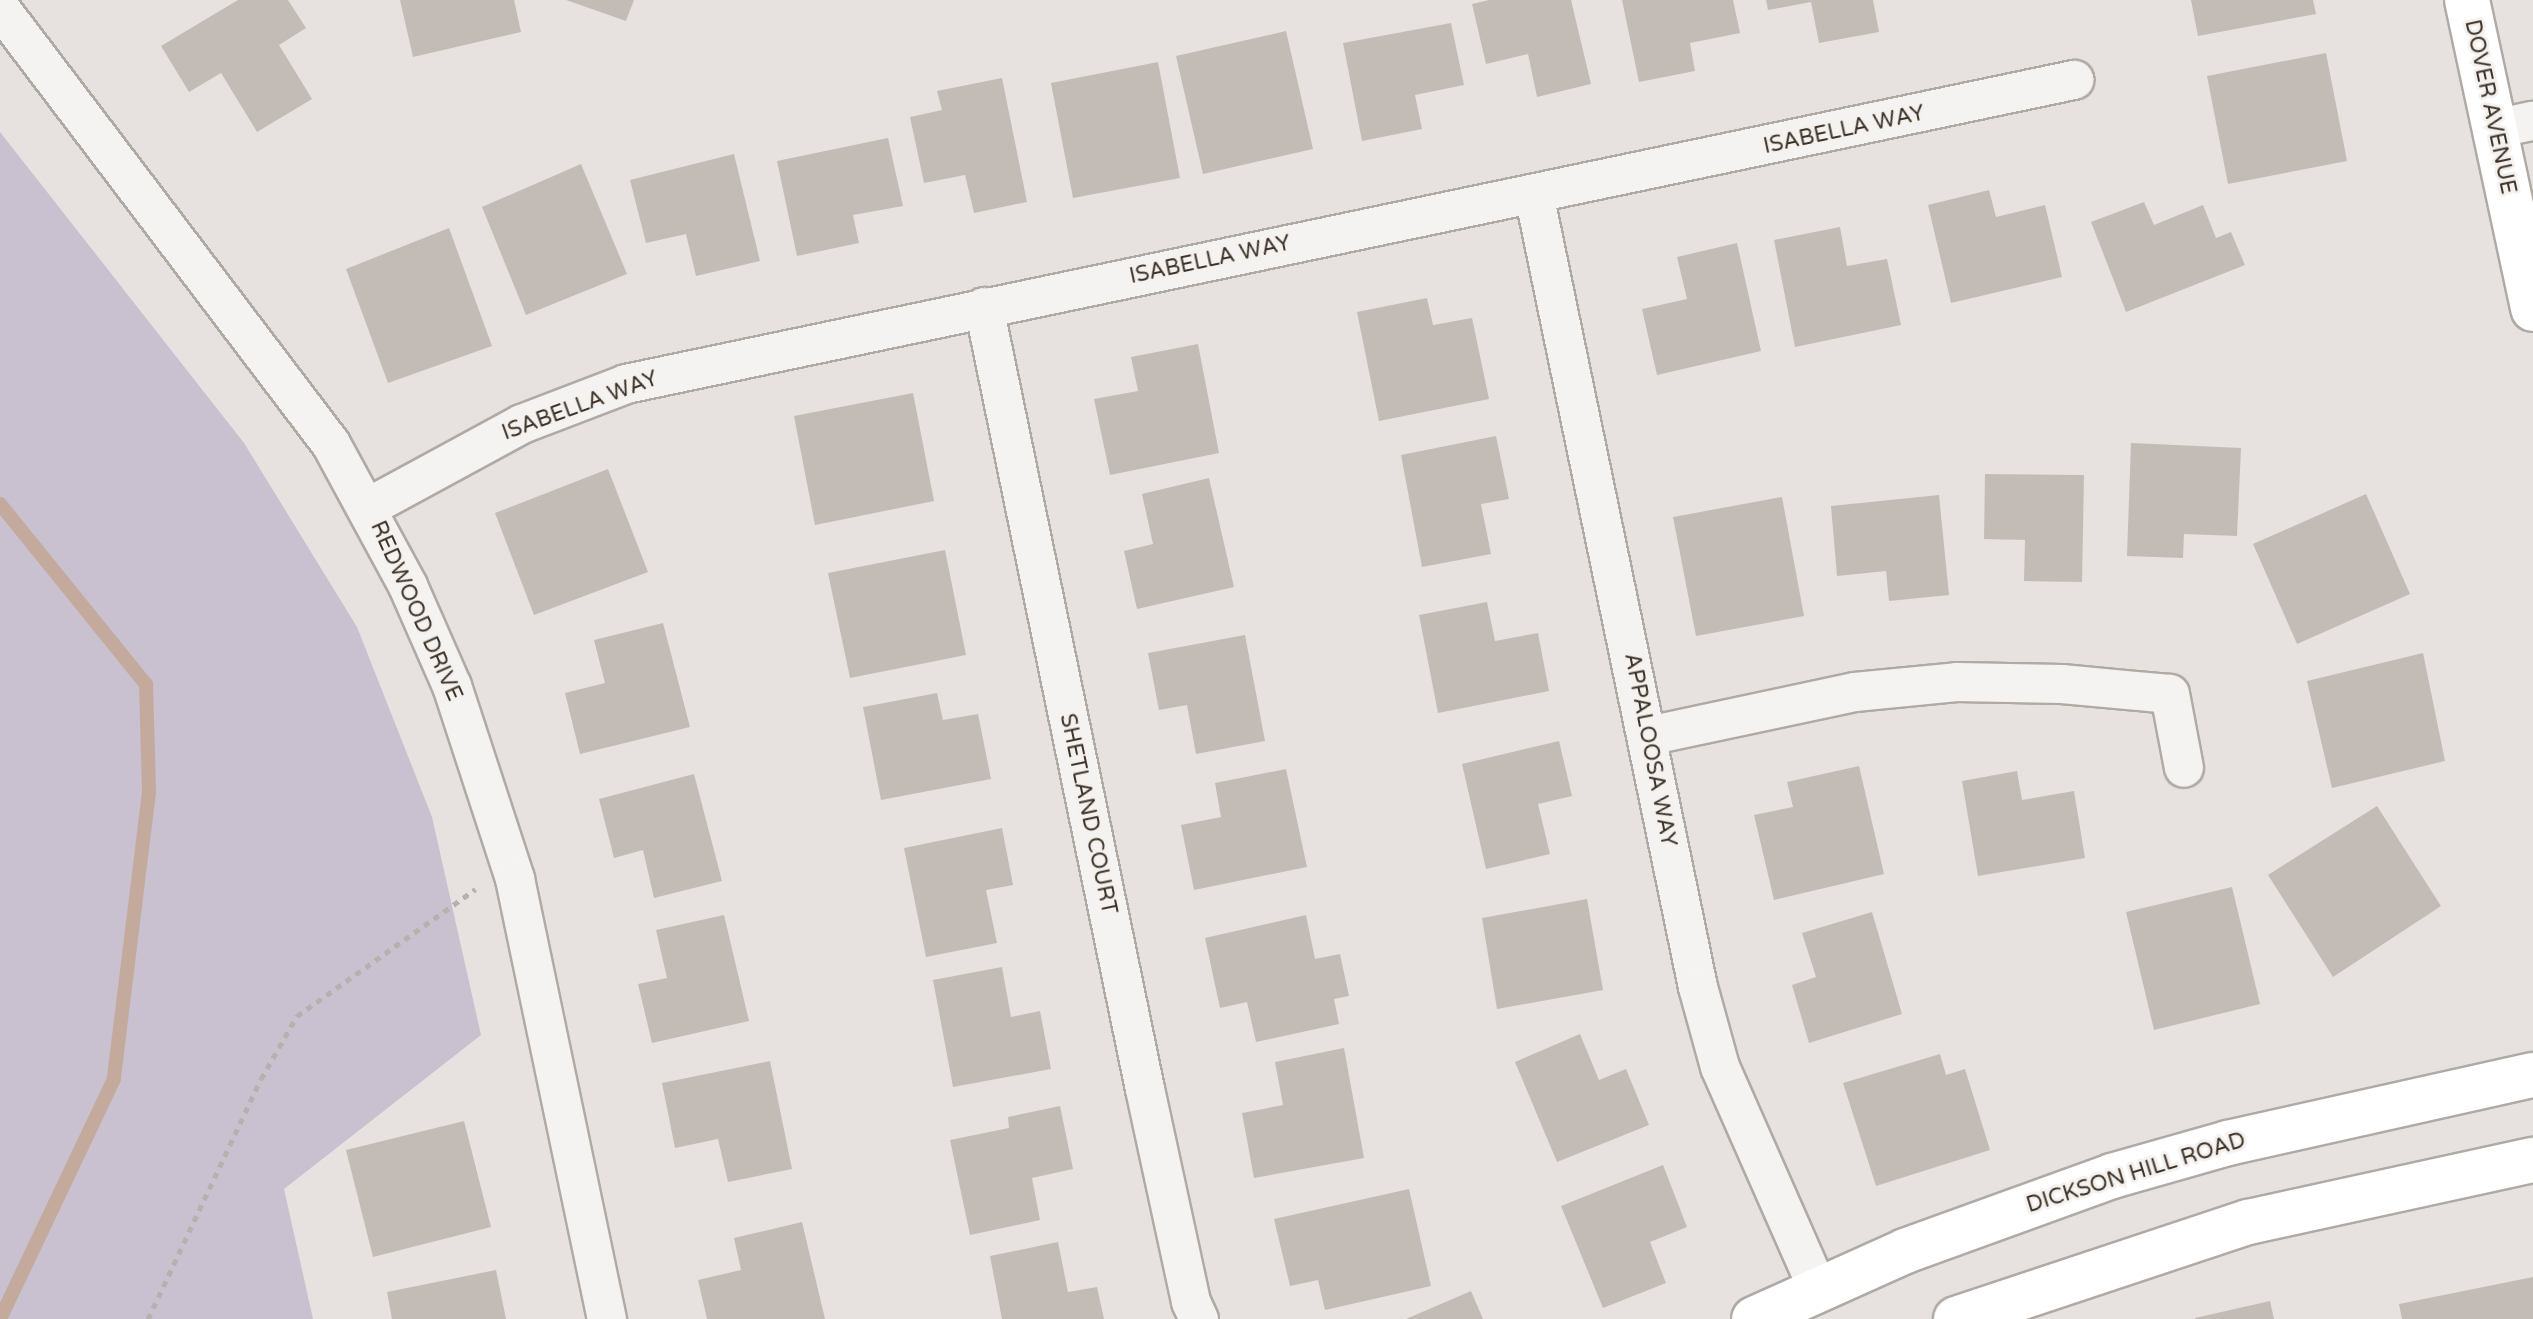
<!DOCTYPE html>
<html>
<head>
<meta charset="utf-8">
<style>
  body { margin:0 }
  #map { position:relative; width:2533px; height:1319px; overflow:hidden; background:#e7e2df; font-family:"Varela Round",sans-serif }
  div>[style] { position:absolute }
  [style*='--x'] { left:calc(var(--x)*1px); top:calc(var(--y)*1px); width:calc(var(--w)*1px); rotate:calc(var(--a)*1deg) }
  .green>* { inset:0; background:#c9c0d0 }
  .stream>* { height:14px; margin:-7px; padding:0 7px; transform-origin:7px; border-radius:7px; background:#c4aa9c }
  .building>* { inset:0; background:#c3bcb6 }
  .path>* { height:5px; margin-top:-2.5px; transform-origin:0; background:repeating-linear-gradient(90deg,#b6b1ad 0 6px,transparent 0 12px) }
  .roads { filter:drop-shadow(2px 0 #b0aaa5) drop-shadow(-2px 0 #b0aaa5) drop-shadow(0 2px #b0aaa5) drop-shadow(0 -2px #b0aaa5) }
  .street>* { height:38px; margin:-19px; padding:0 19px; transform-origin:19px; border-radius:19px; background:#f5f3f1 }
  .secondary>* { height:44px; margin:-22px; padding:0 22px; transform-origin:22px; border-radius:22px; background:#fff }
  span { translate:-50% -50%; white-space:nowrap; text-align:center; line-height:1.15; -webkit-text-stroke:6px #f4f1ee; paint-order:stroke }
  .street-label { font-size:22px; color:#3c3229 }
</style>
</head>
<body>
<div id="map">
  <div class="green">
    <div style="clip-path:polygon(0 132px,244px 443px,357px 627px,432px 817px,481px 1035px,284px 1189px,313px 1319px,0 1319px)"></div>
  </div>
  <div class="stream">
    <div style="--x:0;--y:504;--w:232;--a:51"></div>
    <div style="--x:146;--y:684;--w:108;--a:88.4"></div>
    <div style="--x:149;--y:792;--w:289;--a:97"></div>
    <div style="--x:114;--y:1079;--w:266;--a:115.4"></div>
  </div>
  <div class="building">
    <div style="clip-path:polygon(238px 0,288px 0,306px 28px,279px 45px,312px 99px,257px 132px,221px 73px,189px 92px,161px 46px)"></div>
    <div style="clip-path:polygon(400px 0,514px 0,521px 32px,413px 57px)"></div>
    <div style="clip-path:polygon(566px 0,634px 0,626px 21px)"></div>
    <div style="clip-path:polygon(1489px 0,1571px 0,1591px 84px,1537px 97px,1528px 54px,1486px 64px,1472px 4px)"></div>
    <div style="clip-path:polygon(1622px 0,1733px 0,1740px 33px,1690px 43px,1695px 71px,1639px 82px)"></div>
    <div style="clip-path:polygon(1766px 0,1873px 0,1879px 32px,1819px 43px,1811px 2px,1768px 10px)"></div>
    <div style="clip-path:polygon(2191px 0,2313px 0,2316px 14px,2198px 36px)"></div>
    <div style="clip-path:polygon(1451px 23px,1464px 85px,1415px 95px,1422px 129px,1362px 141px,1343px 43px)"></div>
    <div style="clip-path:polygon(1286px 31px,1313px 149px,1203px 174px,1176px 56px)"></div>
    <div style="clip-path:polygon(2326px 53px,2347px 161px,2228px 184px,2207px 76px)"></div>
    <div style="clip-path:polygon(1158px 62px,1180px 178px,1073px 198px,1051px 83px)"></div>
    <div style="clip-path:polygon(1002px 78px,1027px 202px,974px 213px,965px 175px,924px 183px,910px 117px,942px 110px,937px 91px)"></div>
    <div style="clip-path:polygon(888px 138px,903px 206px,853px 215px,859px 243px,797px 256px,777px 161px)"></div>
    <div style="clip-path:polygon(734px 154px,760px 261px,696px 276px,686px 234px,646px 243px,630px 180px)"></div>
    <div style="clip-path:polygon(581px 164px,627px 274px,526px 315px,482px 207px)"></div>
    <div style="clip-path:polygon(1989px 190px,1996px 217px,2045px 205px,2062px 277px,1951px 303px,1928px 205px)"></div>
    <div style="clip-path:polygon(2144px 202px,2154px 225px,2203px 205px,2216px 238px,2231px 232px,2245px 265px,2126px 312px,2091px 222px)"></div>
    <div style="clip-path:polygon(1840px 227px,1847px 266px,1887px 259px,1901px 325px,1795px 347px,1774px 240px)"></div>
    <div style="clip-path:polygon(449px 228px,492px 346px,388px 383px,346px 269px)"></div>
    <div style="clip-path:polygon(1737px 243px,1761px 351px,1657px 375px,1642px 309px,1687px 299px,1677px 257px)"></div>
    <div style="clip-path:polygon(1427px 298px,1433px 325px,1472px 318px,1489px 399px,1379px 421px,1357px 312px)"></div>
    <div style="clip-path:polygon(1198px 344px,1219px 453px,1110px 475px,1094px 399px,1138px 391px,1131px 357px)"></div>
    <div style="clip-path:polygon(913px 393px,934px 501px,815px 525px,794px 416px)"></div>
    <div style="clip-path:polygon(1496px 436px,1509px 499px,1481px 504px,1491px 554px,1422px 567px,1401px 455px)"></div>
    <div style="clip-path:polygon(2131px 443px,2241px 448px,2237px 536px,2184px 534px,2183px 558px,2127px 556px)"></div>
    <div style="clip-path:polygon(608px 469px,648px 572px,534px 615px,495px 513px)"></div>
    <div style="clip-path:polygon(1985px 474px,2084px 475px,2082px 582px,2024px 581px,2025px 540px,1984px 539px)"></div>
    <div style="clip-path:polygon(1209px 478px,1234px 587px,1137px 609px,1124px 551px,1153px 544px,1142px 494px)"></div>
    <div style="clip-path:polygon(2366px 494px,2410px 594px,2297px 644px,2253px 544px)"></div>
    <div style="clip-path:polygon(1939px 495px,1949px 595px,1889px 601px,1886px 571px,1837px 576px,1831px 506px)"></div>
    <div style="clip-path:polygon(1782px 497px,1804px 616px,1696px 636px,1673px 517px)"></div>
    <div style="clip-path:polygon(945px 550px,966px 655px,850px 678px,828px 573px)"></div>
    <div style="clip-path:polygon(1487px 602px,1495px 641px,1538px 633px,1549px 691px,1438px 713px,1419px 615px)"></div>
    <div style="clip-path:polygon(663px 623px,690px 727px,580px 754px,565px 693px,605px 683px,594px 640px)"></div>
    <div style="clip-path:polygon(1245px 635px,1265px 741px,1196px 754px,1187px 705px,1159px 710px,1148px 653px)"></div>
    <div style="clip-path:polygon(2423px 653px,2445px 761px,2332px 788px,2307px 681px)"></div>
    <div style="clip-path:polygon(937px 693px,943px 720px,978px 714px,991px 779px,881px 800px,863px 707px)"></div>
    <div style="clip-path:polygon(1559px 741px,1572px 796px,1538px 804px,1550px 854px,1486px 869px,1462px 764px)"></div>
    <div style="clip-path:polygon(1859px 766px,1884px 874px,1774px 900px,1754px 815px,1793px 807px,1787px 782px)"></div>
    <div style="clip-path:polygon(1286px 769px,1307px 867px,1194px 890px,1181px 825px,1221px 817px,1215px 783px)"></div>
    <div style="clip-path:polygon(2017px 771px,2022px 800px,2074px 791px,2085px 858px,1978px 876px,1962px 781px)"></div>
    <div style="clip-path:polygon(694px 774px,722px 881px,654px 898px,643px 850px,614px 858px,599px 799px)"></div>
    <div style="clip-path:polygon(2377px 806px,2441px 906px,2333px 977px,2268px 875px)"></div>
    <div style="clip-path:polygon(1002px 828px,1013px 885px,986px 890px,997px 943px,926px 957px,904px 848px)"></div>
    <div style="clip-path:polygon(2232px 887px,2260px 1004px,2154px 1030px,2126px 912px)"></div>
    <div style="clip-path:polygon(1587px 899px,1603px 990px,1497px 1009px,1482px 918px)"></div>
    <div style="clip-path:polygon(1872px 912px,1902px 1014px,1809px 1043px,1792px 985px,1816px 977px,1802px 933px)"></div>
    <div style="clip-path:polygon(724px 915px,749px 1021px,652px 1043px,638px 984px,667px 978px,656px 930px)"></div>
    <div style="clip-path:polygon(1306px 915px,1315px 959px,1340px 954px,1349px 996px,1334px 999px,1339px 1024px,1256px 1042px,1247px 1002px,1220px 1008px,1205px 938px)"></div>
    <div style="clip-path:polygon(1002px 967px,1011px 1017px,1040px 1011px,1051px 1069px,953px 1087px,933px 980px)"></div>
    <div style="clip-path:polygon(1580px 1034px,1599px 1080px,1626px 1069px,1649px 1125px,1557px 1162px,1515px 1062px)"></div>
    <div style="clip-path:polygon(1344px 1048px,1364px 1158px,1254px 1178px,1242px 1113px,1283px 1105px,1275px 1062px)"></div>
    <div style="clip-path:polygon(1940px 1054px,1946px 1075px,1965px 1069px,1990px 1150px,1876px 1186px,1843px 1083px)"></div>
    <div style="clip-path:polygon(770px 1061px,792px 1169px,728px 1182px,718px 1139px,675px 1148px,662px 1083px)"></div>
    <div style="clip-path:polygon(1060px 1106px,1073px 1169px,1032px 1178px,1040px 1220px,970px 1235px,950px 1140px,1009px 1128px,1008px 1117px)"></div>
    <div style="clip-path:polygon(464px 1121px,491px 1227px,373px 1257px,346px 1150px)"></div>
    <div style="clip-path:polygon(1663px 1165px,1687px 1227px,1650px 1242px,1666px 1283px,1603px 1308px,1561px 1206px)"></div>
    <div style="clip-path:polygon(1409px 1189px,1431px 1286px,1325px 1310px,1318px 1280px,1290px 1286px,1274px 1219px)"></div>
    <div style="clip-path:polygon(802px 1222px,825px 1319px,707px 1319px,698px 1280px,741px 1270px,734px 1238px)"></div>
    <div style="clip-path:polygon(1058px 1242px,1068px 1292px,1097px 1287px,1104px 1319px,1002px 1319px,990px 1256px)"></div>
    <div style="clip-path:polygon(496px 1270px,506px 1319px,392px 1319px,387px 1292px)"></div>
    <div style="clip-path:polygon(2533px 1277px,2533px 1319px,2402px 1319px,2399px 1304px)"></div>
    <div style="clip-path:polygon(1471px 1291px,1483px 1319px,1406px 1319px)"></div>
    <div style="clip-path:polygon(2270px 1301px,2274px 1319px,2195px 1319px,2195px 1318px)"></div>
  </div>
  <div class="path">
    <div style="--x:148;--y:1319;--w:265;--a:-64.8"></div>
    <div style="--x:261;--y:1079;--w:73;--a:-60.3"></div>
    <div style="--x:297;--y:1016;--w:219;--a:-35.4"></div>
  </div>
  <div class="roads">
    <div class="street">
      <div style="--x:0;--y:8;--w:547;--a:52.8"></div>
      <div style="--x:331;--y:444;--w:162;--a:61.5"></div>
      <div style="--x:408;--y:586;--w:109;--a:66.3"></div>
      <div style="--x:452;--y:686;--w:203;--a:71.9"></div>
      <div style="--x:515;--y:879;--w:450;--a:78.2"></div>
      <div style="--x:2494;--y:129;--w:40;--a:-12"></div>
      <div style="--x:1534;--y:194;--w:810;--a:78.32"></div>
      <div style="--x:1698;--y:987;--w:83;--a:74.6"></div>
      <div style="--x:1720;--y:1067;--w:243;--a:66.2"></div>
      <div style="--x:984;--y:307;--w:798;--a:78.37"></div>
      <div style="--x:1145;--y:1089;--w:218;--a:77.8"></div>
      <div style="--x:1191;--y:1302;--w:19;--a:65"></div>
      <div style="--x:369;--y:507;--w:174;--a:-28.5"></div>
      <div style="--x:522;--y:424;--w:111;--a:-21"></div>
      <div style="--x:626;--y:384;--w:1480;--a:-11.86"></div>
      <div style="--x:1648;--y:736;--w:212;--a:-12"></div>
      <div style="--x:1855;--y:692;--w:102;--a:-5.6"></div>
      <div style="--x:1957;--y:682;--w:105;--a:1.1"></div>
      <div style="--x:2062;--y:684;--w:108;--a:5.3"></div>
      <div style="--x:2170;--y:694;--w:75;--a:79.3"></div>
    </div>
    <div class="secondary">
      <div style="--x:2467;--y:0;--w:316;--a:77.9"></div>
      <div style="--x:1754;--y:1319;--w:166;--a:-24.2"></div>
      <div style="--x:1905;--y:1251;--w:220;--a:-19.9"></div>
      <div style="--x:2112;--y:1176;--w:121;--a:-15.9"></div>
      <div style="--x:2228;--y:1143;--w:312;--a:-12.6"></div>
      <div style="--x:1956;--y:1319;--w:308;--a:-18.4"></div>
      <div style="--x:2248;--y:1222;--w:292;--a:-12.3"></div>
    </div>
  </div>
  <div class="street-label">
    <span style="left:2490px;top:107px;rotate:78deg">DOVER AVENUE</span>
    <span style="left:1844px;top:130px;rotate:-12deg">ISABELLA WAY</span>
    <span style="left:1210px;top:260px;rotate:-12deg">ISABELLA WAY</span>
    <span style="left:580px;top:406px;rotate:-20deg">ISABELLA WAY</span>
    <span style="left:416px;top:611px;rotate:66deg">REDWOOD DRIVE</span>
    <span style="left:1650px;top:750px;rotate:79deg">APPALOOSA WAY</span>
    <span style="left:1088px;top:814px;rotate:78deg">SHETLAND COURT</span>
    <span style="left:2136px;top:1173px;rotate:-17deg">DICKSON HILL ROAD</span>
  </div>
</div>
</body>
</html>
